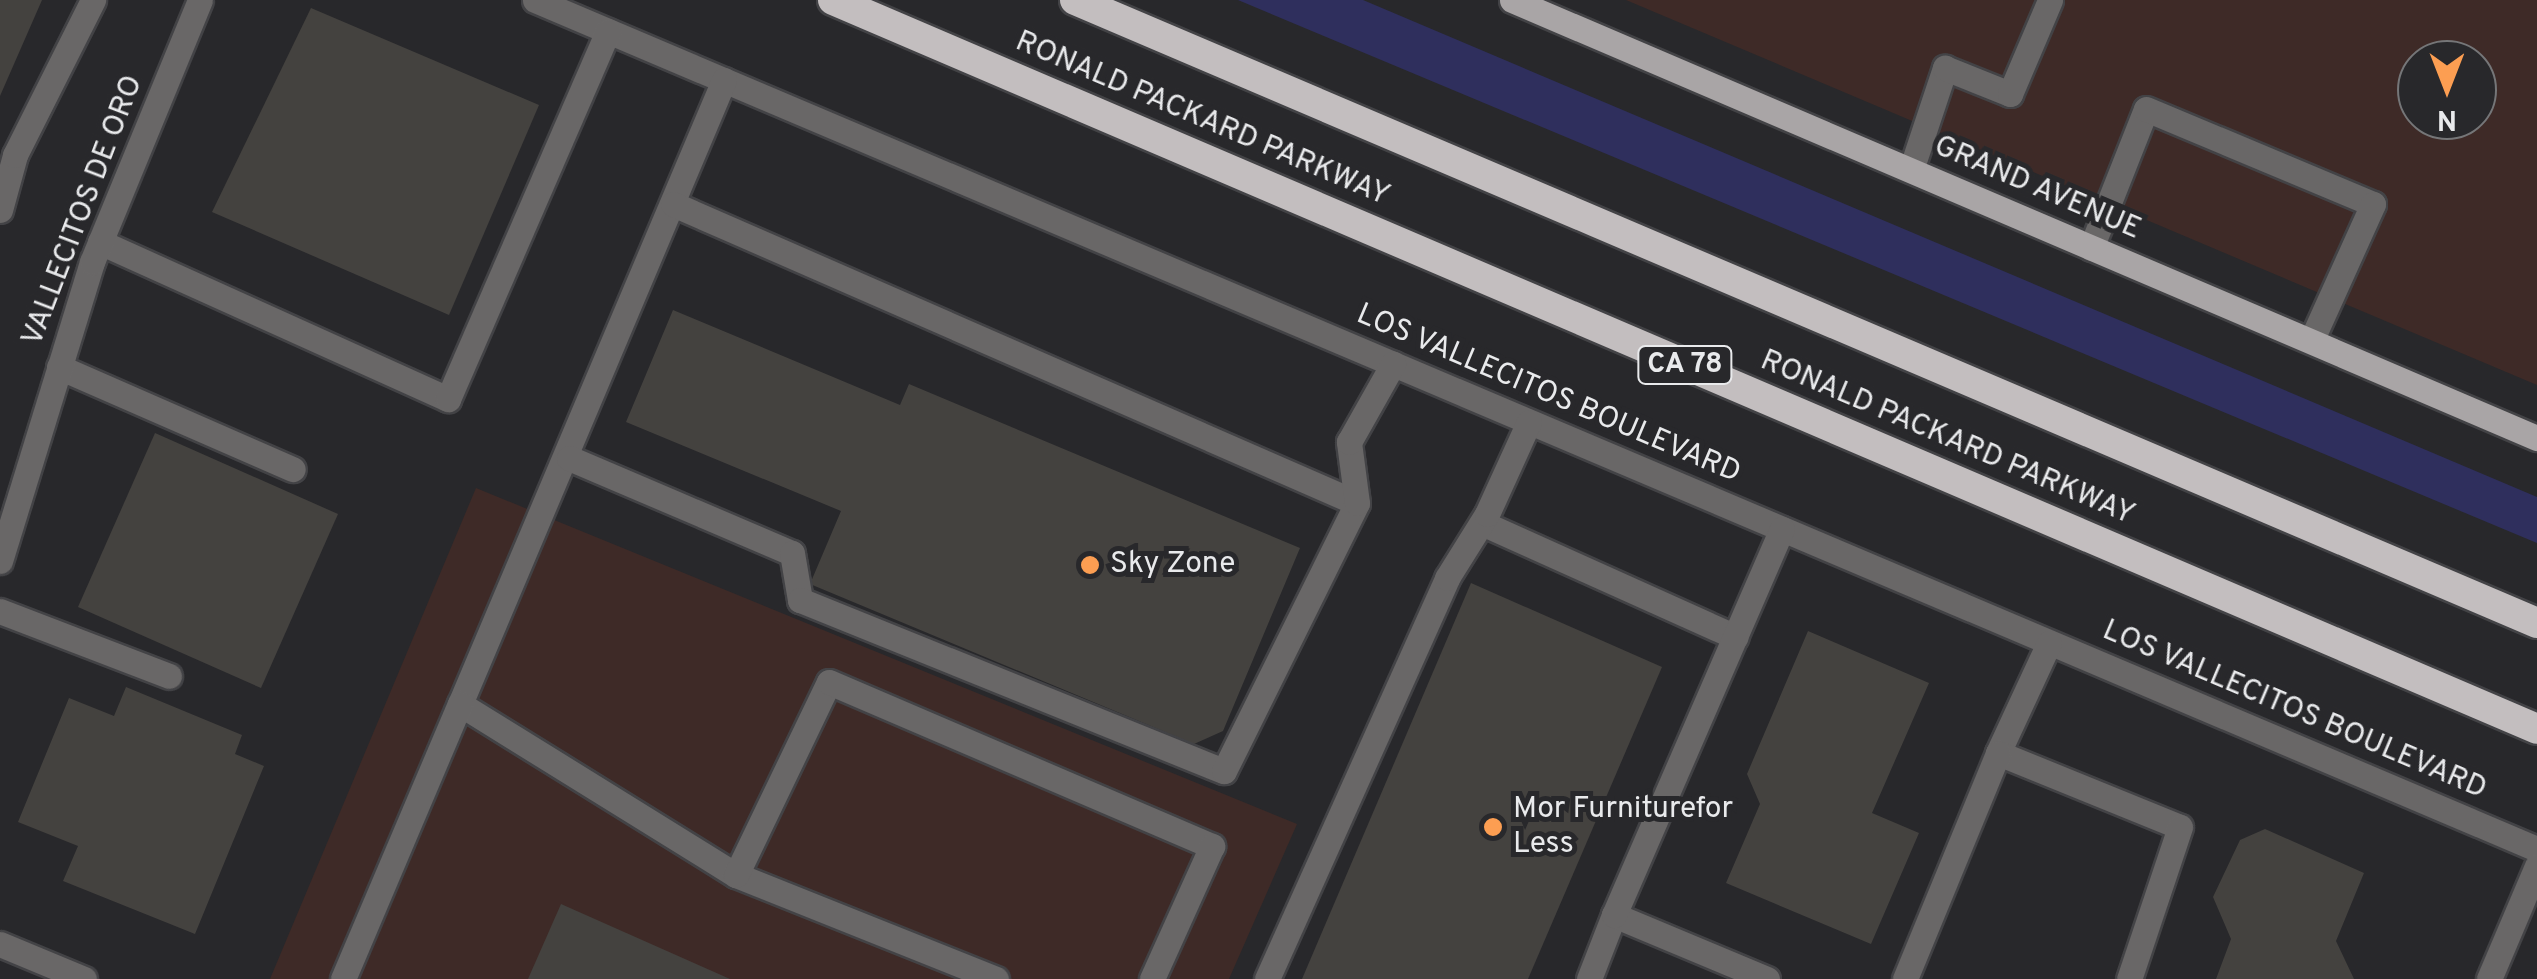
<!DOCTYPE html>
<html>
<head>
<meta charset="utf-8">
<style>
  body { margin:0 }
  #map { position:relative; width:2537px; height:979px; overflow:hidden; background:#28282b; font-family:Overpass,sans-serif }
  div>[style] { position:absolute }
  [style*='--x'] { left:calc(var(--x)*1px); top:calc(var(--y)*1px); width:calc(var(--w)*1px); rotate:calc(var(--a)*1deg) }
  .industrial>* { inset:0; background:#3e2a27 }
  .green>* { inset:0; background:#2f2f5d }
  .building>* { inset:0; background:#44423f }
  .roads { filter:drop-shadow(2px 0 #434346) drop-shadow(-2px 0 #434346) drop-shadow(0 2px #434346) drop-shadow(0 -2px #434346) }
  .minor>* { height:25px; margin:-12.5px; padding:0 12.5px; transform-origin:12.5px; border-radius:12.5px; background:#696767 }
  .major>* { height:25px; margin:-12.5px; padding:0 12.5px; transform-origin:12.5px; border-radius:12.5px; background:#a9a5a6 }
  .highway>* { height:30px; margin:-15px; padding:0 15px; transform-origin:15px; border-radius:15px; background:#c3bebf }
  .dots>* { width:28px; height:28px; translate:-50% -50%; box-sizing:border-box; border:5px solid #28282b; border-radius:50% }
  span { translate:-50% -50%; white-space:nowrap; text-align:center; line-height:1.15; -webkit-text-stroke:10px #28282b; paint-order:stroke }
  .shield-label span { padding:2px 8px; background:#28282b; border:2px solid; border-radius:8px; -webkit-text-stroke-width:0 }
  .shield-label { font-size:28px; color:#e9eaec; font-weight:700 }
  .street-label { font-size:30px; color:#e9eaec }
  .poi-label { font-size:30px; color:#e9eaec }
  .left { translate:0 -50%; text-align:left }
  .north { position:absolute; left:2397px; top:40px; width:100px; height:100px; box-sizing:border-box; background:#28282b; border:2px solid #757678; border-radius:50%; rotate:180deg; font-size:28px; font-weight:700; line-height:40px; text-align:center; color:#e9eaec }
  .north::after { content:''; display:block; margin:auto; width:35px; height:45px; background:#fc9e52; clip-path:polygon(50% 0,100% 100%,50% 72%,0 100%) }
</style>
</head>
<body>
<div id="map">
  <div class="industrial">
    <div style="clip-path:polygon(evenodd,1626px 0,2537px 0,2537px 385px,1626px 0,2417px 60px,2477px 60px,2477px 120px,2417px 120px,2417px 60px)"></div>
    <div style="clip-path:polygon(476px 488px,1297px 824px,1229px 979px,270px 979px)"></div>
  </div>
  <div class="green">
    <div style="clip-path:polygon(1238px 0,1363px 0,2537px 497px,2537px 543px)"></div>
  </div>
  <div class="building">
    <div style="clip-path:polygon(0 0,42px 0,0 96px)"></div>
    <div style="clip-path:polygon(311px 8px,539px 105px,449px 315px,212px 212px)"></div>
    <div style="clip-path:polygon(673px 310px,900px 405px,909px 384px,1300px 548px,1223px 731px,1194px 744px,810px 584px,841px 511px,626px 422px)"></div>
    <div style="clip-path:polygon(155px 433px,338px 514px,261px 688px,78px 607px)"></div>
    <div style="clip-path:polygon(1471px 583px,1662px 667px,1528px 979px,1302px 979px)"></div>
    <div style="clip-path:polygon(1808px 631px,1929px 683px,1872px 813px,1919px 833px,1871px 944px,1726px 883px,1760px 804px,1747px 774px)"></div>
    <div style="clip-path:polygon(126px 687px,242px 735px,235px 754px,264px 766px,195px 934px,63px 881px,78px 846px,18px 822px,69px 698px,114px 716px)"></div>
    <div style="clip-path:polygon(2265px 829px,2364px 873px,2336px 941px,2354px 979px,2216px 979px,2231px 939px,2213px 897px,2240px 840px)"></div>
    <div style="clip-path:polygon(561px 904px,730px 979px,528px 979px)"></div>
  </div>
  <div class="roads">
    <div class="minor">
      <div style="--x:535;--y:0;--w:2175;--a:22.98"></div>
      <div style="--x:724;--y:80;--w:678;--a:112.93"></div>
      <div style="--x:460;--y:704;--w:325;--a:31.8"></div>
      <div style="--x:1911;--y:170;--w:108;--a:-71.6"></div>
      <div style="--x:1945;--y:68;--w:70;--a:21.8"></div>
      <div style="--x:2010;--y:94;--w:102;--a:-66.9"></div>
      <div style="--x:673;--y:204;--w:746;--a:23.61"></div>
      <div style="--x:0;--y:210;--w:57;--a:-74.7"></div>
      <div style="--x:15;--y:155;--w:174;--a:-63.3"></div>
      <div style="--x:100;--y:242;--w:382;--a:24.3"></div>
      <div style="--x:448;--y:399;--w:401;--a:-66.5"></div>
      <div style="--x:2091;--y:248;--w:149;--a:-68.4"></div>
      <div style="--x:2146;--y:109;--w:246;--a:22.7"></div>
      <div style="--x:2373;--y:204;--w:150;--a:114.3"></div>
      <div style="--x:59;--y:367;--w:255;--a:23.6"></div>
      <div style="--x:569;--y:458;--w:242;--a:23.1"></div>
      <div style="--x:792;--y:553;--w:48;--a:80.3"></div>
      <div style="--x:800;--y:600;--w:457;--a:22"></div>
      <div style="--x:1224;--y:771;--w:299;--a:-63.6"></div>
      <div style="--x:1357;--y:503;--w:62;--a:-97.5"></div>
      <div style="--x:1349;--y:442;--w:90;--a:-60.6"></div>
      <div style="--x:1482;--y:523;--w:278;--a:24.2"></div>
      <div style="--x:0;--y:561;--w:313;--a:-72.9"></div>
      <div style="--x:92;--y:262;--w:283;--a:-67.6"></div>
      <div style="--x:0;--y:611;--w:181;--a:21"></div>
      <div style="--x:2049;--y:643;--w:121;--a:114.9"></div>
      <div style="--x:1998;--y:753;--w:196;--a:22.1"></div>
      <div style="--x:2180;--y:827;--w:160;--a:108.5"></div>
      <div style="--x:0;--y:944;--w:91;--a:22.6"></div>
      <div style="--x:343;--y:979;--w:299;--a:-67"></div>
      <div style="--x:996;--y:979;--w:280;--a:-158.2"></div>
      <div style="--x:736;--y:875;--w:214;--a:-64.3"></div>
      <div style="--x:829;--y:682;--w:417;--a:23.2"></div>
      <div style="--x:1212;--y:846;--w:146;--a:114.3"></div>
      <div style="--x:1267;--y:979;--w:440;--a:-65.8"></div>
      <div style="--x:1447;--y:578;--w:75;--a:-58"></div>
      <div style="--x:1487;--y:514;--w:101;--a:-65.5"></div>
      <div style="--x:1589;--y:979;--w:69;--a:-68.7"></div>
      <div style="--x:1767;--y:979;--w:166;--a:-157.3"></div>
      <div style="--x:1614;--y:915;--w:421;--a:-66.5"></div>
      <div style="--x:1905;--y:979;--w:244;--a:-67.6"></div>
      <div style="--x:2489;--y:979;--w:123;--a:-67"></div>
    </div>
    <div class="major">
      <div style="--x:1512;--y:0;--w:1115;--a:23.14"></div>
    </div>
    <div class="highway">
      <div style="--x:833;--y:0;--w:1853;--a:23.16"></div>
      <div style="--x:1075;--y:0;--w:1589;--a:23.08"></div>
    </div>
  </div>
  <div class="dots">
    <div style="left:1090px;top:565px;background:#fc9e52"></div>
    <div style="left:1493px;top:827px;background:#fc9e52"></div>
  </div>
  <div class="shield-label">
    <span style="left:1685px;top:365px">CA 78</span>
  </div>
  <div class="street-label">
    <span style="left:1202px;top:120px;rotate:23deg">RONALD PACKARD PARKWAY</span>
    <span style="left:2037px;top:189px;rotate:23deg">GRAND AVENUE</span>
    <span style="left:84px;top:211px;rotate:-69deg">VALLECITOS DE ORO</span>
    <span style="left:1548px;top:395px;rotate:23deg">LOS VALLECITOS BOULEVARD</span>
    <span style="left:1947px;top:439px;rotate:23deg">RONALD PACKARD PARKWAY</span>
    <span style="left:2294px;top:711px;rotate:23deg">LOS VALLECITOS BOULEVARD</span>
  </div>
  <div class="poi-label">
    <span class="left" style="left:1110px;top:565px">Sky Zone</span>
    <span class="left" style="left:1513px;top:827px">Mor Furniturefor<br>Less</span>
  </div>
  <div class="north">N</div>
</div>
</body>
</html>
